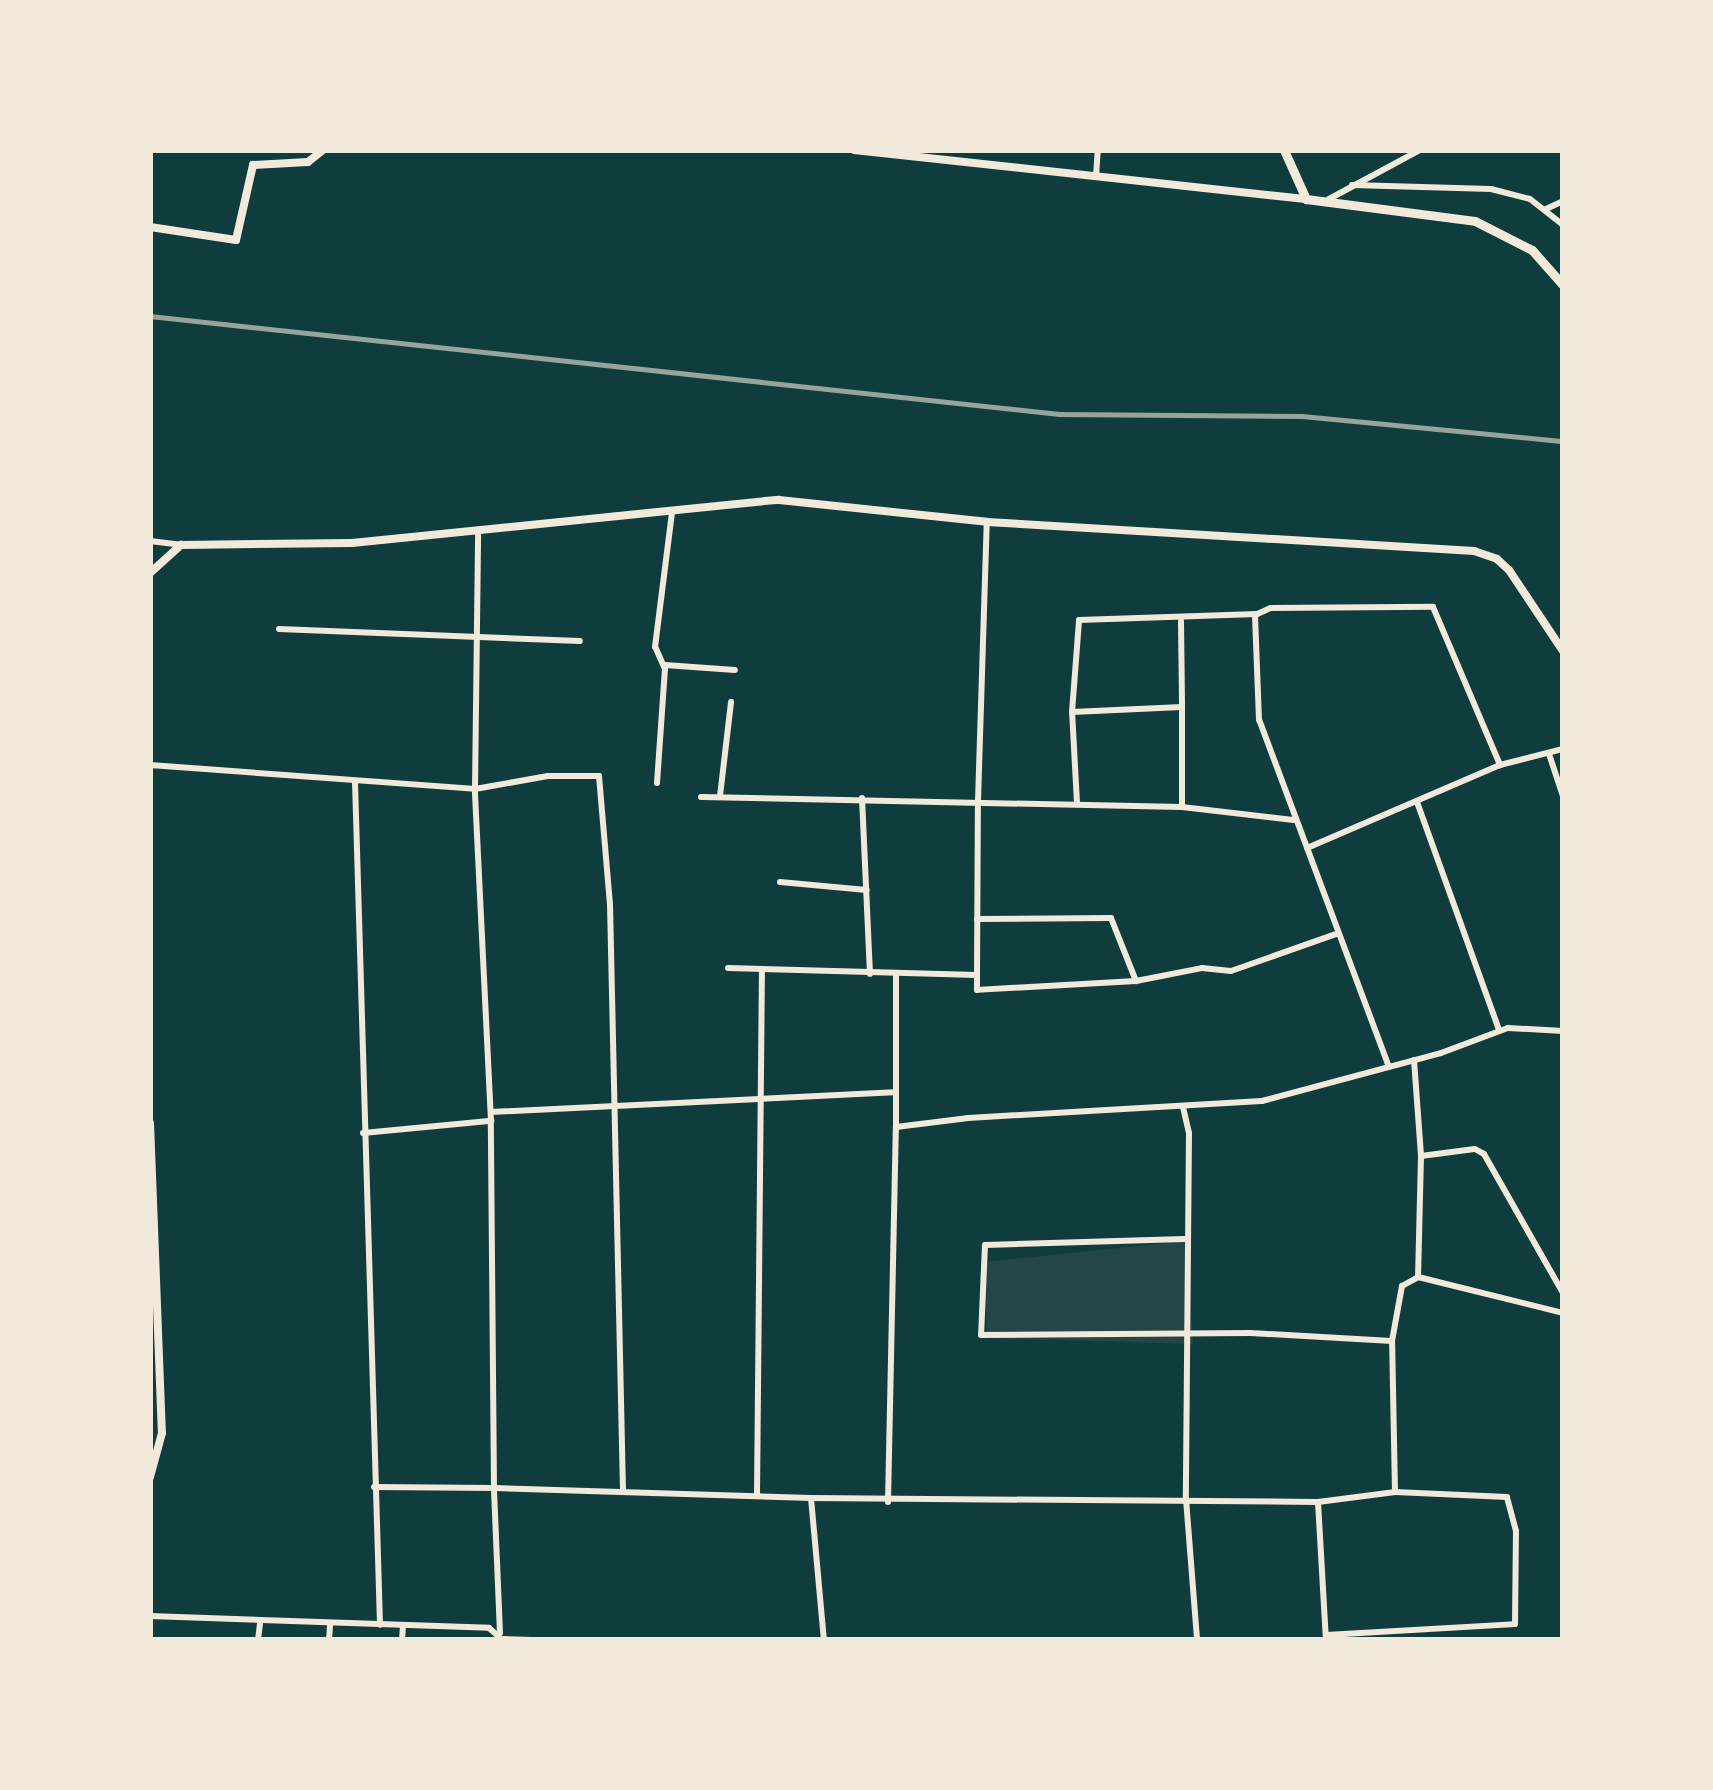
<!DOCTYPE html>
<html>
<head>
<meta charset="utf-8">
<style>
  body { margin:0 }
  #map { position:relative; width:1713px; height:1790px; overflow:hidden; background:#0f3d3e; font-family:"DejaVu Sans",sans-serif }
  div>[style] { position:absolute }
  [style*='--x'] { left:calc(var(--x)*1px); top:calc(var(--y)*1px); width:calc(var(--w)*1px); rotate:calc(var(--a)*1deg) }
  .green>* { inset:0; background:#244646 }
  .minor>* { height:6px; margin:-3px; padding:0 3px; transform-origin:3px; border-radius:3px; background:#f1e9da }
  .tertiary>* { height:8px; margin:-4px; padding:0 4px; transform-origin:4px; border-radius:4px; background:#f1e9da }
  .secondary>* { height:9px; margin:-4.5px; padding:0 4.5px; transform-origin:4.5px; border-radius:4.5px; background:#f1e9da }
  .rail>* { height:4.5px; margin:-2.25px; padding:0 2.25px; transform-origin:2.25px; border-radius:2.25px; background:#97a49c }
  span { translate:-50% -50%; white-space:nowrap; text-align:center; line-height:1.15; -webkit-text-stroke:12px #f1e9da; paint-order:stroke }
  .frame { position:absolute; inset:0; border:153px solid #f1e9da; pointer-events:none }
</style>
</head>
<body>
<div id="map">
  <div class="green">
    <div style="clip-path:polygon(1185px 1241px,1193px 1344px,987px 1338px,985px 1262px)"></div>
  </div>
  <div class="minor">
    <div style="--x:1096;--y:176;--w:26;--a:-86"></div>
    <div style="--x:1352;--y:185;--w:139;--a:1.6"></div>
    <div style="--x:1491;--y:189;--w:40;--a:14.4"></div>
    <div style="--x:1530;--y:199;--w:42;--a:38.2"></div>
    <div style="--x:1329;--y:199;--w:103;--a:-28.3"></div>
    <div style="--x:1546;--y:209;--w:19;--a:-25"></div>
    <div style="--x:150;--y:541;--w:31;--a:7"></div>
    <div style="--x:1181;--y:621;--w:86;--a:89.3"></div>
    <div style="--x:279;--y:629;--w:301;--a:2.3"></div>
    <div style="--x:665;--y:665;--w:70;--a:4.1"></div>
    <div style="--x:1072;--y:712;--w:92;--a:-85.6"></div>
    <div style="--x:1079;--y:620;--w:178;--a:-1.9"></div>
    <div style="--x:1549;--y:754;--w:44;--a:71.6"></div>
    <div style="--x:150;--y:765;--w:326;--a:4.2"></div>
    <div style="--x:475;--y:789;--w:74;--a:-10.1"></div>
    <div style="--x:548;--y:776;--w:51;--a:0"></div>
    <div style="--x:599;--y:776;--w:128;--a:85.1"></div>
    <div style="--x:610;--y:904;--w:588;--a:88.73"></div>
    <div style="--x:355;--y:782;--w:843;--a:88.3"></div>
    <div style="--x:657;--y:783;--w:114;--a:-86"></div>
    <div style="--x:665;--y:669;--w:24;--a:-114"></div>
    <div style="--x:655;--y:647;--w:136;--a:-82.8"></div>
    <div style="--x:720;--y:796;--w:95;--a:-83.3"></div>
    <div style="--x:701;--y:797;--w:481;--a:1.2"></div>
    <div style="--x:1182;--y:807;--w:112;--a:6.7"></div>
    <div style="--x:862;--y:798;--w:176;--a:87.4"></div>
    <div style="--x:1417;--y:802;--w:242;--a:70.2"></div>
    <div style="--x:1077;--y:803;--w:91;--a:-93.1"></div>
    <div style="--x:1072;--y:712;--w:110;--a:-2.6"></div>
    <div style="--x:1182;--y:707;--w:100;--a:90"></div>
    <div style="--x:1307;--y:848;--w:210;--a:-23.3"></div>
    <div style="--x:780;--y:882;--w:87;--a:5.3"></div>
    <div style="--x:977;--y:919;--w:134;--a:-0.4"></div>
    <div style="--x:1111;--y:918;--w:68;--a:68.4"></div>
    <div style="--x:1136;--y:981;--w:159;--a:176.8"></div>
    <div style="--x:977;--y:990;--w:15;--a:-90"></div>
    <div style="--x:977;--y:975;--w:174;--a:-89.7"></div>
    <div style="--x:978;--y:801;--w:279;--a:-88.2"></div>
    <div style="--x:728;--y:968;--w:249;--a:1.6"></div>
    <div style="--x:896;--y:975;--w:152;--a:90"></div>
    <div style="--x:1136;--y:981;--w:67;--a:-11.1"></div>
    <div style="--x:1202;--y:968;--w:29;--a:6"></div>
    <div style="--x:1231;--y:971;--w:114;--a:-19.4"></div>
    <div style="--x:1414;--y:1060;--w:96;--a:85.8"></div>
    <div style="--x:1421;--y:1156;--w:121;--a:91.4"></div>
    <div style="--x:1389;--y:1067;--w:371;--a:-110.5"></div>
    <div style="--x:1259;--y:720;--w:105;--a:-92.2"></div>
    <div style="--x:1255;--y:615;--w:17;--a:-24"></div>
    <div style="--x:1271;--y:608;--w:162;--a:-0.4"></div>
    <div style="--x:1433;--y:607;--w:172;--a:67"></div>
    <div style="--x:1500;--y:765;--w:65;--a:-14.3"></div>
    <div style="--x:1183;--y:1107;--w:27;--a:77"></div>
    <div style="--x:1189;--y:1133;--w:366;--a:90.5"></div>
    <div style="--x:1186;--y:1499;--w:141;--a:85.5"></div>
    <div style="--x:491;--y:1112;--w:403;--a:-2.8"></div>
    <div style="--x:363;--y:1133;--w:129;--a:-5.4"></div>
    <div style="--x:1421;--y:1156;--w:54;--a:-7.4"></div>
    <div style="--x:1475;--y:1149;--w:10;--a:29"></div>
    <div style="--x:1484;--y:1154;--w:160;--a:60.4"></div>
    <div style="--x:1184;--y:1239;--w:199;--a:178.3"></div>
    <div style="--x:985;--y:1245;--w:90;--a:92.5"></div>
    <div style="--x:981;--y:1335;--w:269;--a:-0.4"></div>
    <div style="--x:1250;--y:1333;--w:142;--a:3.2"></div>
    <div style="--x:374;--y:1487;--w:120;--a:0.5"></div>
    <div style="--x:494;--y:1488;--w:367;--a:-90.5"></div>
    <div style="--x:491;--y:1121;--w:332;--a:-92.8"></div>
    <div style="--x:475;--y:789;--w:256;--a:-89.3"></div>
    <div style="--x:757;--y:1495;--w:526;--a:-89.46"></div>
    <div style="--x:811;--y:1498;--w:507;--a:0.45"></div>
    <div style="--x:1318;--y:1502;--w:78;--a:-7.4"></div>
    <div style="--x:1395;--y:1492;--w:151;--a:-91.1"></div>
    <div style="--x:1392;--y:1341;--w:56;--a:-79.7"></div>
    <div style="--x:1402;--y:1286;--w:18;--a:-29"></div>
    <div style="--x:1418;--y:1277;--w:149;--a:13.9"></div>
    <div style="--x:888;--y:1502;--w:375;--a:-88.8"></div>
    <div style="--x:896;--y:1127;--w:73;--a:-7.1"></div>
    <div style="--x:968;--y:1118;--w:294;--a:-3.3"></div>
    <div style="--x:1262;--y:1101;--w:185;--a:-15"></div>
    <div style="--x:1441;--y:1053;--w:72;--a:-20.5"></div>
    <div style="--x:1508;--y:1028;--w:55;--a:3.1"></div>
    <div style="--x:1318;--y:1502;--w:138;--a:86.7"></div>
    <div style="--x:150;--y:1616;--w:339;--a:2"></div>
    <div style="--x:489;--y:1628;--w:18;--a:41"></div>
    <div style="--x:500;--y:1633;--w:145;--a:-92.4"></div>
    <div style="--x:494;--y:1488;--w:317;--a:1.8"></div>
    <div style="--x:811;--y:1498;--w:143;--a:84.8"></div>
    <div style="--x:1326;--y:1635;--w:189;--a:-3.3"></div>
    <div style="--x:1515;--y:1624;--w:93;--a:-89.4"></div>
    <div style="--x:1516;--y:1531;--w:35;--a:-105"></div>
    <div style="--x:1507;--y:1497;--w:112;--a:-177.4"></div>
    <div style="--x:503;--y:1639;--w:37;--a:2"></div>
    <div style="--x:258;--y:1640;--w:16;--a:-83"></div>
    <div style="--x:329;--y:1640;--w:15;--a:-86"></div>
    <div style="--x:402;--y:1640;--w:15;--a:-86"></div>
  </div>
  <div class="tertiary">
    <div style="--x:854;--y:150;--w:454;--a:6.2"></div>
    <div style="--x:150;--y:227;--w:87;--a:8.6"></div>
    <div style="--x:236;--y:240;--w:77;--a:-77.2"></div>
    <div style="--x:253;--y:165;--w:55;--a:-3.1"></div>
    <div style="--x:308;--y:162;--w:19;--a:-39"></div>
    <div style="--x:150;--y:573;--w:42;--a:-42.1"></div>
    <div style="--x:181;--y:545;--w:171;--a:-0.7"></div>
    <div style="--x:352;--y:543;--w:429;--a:-5.8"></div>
    <div style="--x:779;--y:500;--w:209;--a:6"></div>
    <div style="--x:987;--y:522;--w:488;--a:3.4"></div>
    <div style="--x:1474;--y:551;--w:24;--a:19"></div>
    <div style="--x:1497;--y:559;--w:16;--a:43"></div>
    <div style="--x:1509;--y:570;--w:97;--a:56.3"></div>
    <div style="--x:150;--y:1123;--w:310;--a:87.8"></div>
    <div style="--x:162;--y:1433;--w:46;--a:105.3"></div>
  </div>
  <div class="secondary">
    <div style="--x:1284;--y:150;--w:54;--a:65.8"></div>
    <div style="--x:1306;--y:199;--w:170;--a:7.4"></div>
    <div style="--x:1475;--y:221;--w:64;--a:27"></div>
    <div style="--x:1532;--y:250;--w:47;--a:48.5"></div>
  </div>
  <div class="rail">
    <div style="--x:150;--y:316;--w:914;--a:6.15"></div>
    <div style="--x:1059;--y:414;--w:243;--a:0.5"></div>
    <div style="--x:1302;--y:416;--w:262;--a:5.5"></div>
  </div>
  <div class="frame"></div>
</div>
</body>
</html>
